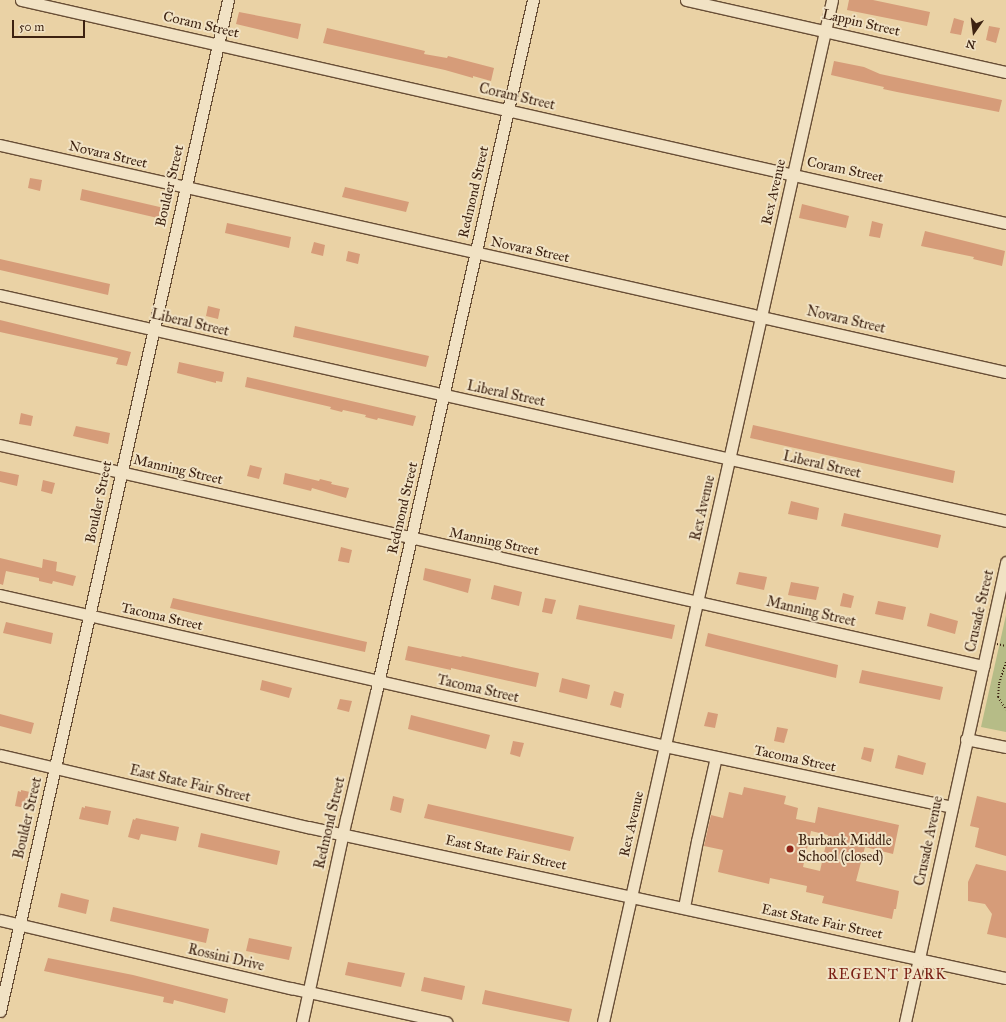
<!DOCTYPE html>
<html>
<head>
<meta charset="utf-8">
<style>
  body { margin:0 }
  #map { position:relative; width:1006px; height:1022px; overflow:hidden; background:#ead2a5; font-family:"IM FELL Great Primer",serif }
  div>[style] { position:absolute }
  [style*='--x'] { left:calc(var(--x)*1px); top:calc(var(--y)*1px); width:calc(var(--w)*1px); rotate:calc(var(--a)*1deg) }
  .green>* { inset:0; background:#b6bc87 }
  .building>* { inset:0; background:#d69c79 }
  .path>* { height:2px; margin-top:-1px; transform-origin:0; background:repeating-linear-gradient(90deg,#3d2211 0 1px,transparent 0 3px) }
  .roads { filter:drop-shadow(1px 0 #684e36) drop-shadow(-1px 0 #684e36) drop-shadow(0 1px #684e36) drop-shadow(0 -1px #684e36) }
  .minor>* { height:11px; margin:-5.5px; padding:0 5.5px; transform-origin:5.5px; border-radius:5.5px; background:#f1e2c4 }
  .dots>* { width:11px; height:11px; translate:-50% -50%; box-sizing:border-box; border:2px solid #f1e2c4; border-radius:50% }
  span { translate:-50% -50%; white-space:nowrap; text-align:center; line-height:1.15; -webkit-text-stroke:4px #f1e2c4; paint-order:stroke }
  .street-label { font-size:14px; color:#3d2211 }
  .poi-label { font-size:14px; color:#3d2211 }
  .left { translate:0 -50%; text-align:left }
  .neighbourhood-label { font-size:15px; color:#7a1f14; letter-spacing:1px }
  .north { position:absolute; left:954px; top:12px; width:40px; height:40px; -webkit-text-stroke:3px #f1e2c4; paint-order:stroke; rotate:194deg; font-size:11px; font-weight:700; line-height:16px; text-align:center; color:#3d2211 }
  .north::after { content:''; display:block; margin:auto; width:14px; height:18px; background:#3d2211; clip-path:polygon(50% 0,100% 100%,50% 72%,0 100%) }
  .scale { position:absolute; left:12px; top:20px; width:73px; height:18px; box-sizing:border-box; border:2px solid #3d2211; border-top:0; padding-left:5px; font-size:12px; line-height:14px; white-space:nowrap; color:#3d2211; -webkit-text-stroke:3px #f1e2c4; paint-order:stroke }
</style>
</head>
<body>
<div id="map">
  <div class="green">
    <div style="clip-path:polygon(1006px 615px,1006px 732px,981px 727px)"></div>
  </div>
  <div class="building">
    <div style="clip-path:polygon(849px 0,873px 0,930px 12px,927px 26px,847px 10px)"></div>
    <div style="clip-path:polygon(239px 12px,301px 24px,298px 39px,236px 24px)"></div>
    <div style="clip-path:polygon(954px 18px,964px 21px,961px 35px,950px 33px)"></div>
    <div style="clip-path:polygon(989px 26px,1000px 28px,996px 43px,986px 40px)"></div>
    <div style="clip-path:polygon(327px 28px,425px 51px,424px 54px,447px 58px,448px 56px,494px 68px,491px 81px,473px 76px,473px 78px,445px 70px,323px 43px)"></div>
    <div style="clip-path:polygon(834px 61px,864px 67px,880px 74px,1002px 100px,999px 112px,897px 92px,883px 89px,884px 87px,831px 75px)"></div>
    <div style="clip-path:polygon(30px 178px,42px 180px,40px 191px,28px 188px)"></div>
    <div style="clip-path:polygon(345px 187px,409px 202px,406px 212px,342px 197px)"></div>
    <div style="clip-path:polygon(82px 189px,164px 208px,162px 219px,80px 200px)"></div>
    <div style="clip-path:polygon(802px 204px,849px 216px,846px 228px,799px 218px)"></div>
    <div style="clip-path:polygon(872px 221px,883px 224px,880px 238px,869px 236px)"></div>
    <div style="clip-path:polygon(227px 223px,291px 237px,289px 248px,225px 233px)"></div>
    <div style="clip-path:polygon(925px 231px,1005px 251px,1002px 266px,973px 259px,974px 257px,921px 246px)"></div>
    <div style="clip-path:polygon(314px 242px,325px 245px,323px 256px,311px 253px)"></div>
    <div style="clip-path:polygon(348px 251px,360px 254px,358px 264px,346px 261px)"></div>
    <div style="clip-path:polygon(0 259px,110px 284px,108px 295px,0 270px)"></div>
    <div style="clip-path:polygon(208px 306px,220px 309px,218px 319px,206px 316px)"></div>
    <div style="clip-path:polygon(0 320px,131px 352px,127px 366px,116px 364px,118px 358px,0 332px)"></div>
    <div style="clip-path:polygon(295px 326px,429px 356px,426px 367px,293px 337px)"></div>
    <div style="clip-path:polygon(179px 362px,224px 372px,222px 382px,216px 381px,216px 383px,177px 373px)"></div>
    <div style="clip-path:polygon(247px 377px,416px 416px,413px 426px,378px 418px,377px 420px,365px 417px,366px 415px,343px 410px,342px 412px,330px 409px,331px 407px,245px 387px)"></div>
    <div style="clip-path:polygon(21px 413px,33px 416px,31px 426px,19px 424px)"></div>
    <div style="clip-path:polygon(753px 425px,955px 471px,953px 483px,750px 438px)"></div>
    <div style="clip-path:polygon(76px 426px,110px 433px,108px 444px,73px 436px)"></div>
    <div style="clip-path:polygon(250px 465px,262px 468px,259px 479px,247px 476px)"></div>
    <div style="clip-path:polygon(0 471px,19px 475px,17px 486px,0 482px)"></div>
    <div style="clip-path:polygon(285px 473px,319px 481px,320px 479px,332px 482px,331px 484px,349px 488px,346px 498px,312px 488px,311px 491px,283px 484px)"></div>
    <div style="clip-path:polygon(43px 480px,55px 483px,52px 494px,41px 491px)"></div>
    <div style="clip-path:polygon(791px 501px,819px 508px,817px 520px,788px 514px)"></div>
    <div style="clip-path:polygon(844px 513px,941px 535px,938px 548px,841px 526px)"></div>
    <div style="clip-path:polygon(341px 547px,352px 550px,349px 563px,338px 561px)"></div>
    <div style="clip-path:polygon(0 558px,42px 568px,43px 559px,57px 562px,56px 571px,76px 576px,73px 586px,53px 581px,52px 584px,39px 581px,39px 578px,6px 571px,3px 585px,0 584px)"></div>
    <div style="clip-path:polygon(425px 568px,471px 579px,468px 593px,423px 580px)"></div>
    <div style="clip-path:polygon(739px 572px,767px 577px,764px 590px,736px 584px)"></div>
    <div style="clip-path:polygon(791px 582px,819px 587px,816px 600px,788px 595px)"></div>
    <div style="clip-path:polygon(494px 585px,522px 592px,519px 606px,491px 599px)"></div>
    <div style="clip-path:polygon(843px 593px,854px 596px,851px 608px,840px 606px)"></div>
    <div style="clip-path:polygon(173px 598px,367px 642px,365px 652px,170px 608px)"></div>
    <div style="clip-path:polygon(545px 598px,556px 600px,552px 614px,542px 612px)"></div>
    <div style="clip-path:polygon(878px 601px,906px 607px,903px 620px,875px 614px)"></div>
    <div style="clip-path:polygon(579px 605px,675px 625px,672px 639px,576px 619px)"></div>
    <div style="clip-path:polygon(930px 613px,958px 621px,955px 634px,927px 626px)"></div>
    <div style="clip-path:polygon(6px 622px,53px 633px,51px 644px,3px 633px)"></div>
    <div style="clip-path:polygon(708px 633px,838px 665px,836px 678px,705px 646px)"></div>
    <div style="clip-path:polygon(408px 646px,461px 657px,462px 656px,539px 673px,536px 687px,451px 668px,451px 670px,405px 660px)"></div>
    <div style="clip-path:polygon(862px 670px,943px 687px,940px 700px,859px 683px)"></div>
    <div style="clip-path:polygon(562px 678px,590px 685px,587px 699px,559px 692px)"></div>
    <div style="clip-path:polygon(262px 680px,292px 688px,289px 698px,260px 690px)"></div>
    <div style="clip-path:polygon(614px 691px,624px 694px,621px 708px,610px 705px)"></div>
    <div style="clip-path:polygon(340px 699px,352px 701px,349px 712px,337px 709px)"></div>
    <div style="clip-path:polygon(708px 712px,718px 714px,715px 728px,704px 726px)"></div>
    <div style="clip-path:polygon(0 714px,34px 723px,31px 734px,0 726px)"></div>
    <div style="clip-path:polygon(411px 715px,490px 735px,486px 749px,408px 729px)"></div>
    <div style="clip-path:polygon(777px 727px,788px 729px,784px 743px,774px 741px)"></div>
    <div style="clip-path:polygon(513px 741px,524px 743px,520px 757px,510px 754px)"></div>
    <div style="clip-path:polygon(864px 747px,874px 749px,871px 762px,861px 759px)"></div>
    <div style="clip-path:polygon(898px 755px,926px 763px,923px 775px,895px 768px)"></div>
    <div style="clip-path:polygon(evenodd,744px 787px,786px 796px,784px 804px,798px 808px,796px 819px,815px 823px,818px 807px,899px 825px,893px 854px,865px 847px,856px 881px,899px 891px,896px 909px,894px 909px,892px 919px,822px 903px,824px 896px,806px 892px,807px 886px,770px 878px,769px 884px,718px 872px,723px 850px,704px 846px,711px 815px,723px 818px,729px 792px,742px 795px,744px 787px,811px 831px,828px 835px,820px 871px,803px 867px,811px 831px)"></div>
    <div style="clip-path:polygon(21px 790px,30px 792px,26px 808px,15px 806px,18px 791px,21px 792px)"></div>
    <div style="clip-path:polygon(393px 796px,404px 799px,401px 813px,390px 810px)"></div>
    <div style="clip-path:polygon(977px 796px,1006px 803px,1006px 856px,975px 847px,979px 828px,970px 826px)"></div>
    <div style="clip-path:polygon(428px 804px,574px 837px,570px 851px,424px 818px)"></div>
    <div style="clip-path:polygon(85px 806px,111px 811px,108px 825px,79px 819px,82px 807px,85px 808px)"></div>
    <div style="clip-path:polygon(136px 818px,179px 827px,176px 841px,141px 834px,139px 840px,128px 837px,133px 819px,135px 820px)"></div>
    <div style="clip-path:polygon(201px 833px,280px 851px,277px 865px,198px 847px)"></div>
    <div style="clip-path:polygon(976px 864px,1006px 871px,1006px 938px,987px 934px,992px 914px,985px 904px,968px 901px,968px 882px)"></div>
    <div style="clip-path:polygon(61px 893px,89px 900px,86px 914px,58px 907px)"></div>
    <div style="clip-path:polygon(113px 907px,209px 929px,206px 943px,110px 921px)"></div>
    <div style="clip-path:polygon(249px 938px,292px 947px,289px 960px,246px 951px)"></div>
    <div style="clip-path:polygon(48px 958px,133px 975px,228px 999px,225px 1013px,174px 1000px,173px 1004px,163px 1002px,164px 997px,44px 971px)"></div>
    <div style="clip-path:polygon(348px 962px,405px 973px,401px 987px,345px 975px)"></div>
    <div style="clip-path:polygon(424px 977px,465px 986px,462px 1000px,421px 991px)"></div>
    <div style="clip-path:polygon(485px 990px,572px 1009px,569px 1022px,482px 1004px)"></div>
  </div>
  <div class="path">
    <div style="--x:997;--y:644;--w:9;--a:13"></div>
    <div style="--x:1006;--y:662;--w:23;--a:108"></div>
    <div style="--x:999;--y:684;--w:13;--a:94"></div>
    <div style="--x:998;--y:697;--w:15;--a:58"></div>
  </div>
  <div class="roads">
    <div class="minor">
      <div style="--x:21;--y:0;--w:1010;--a:12.76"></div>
      <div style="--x:686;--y:0;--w:328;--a:12.7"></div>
      <div style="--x:0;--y:145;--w:1031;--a:12.72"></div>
      <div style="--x:0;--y:295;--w:1031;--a:12.66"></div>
      <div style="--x:0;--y:445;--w:1008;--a:12.67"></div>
      <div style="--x:0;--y:595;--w:682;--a:12.79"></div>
      <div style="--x:665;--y:746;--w:292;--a:12"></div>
      <div style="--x:966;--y:739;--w:41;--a:11.3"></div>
      <div style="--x:0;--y:755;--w:316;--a:13.2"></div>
      <div style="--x:308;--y:827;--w:714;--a:12.21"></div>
      <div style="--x:684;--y:907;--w:67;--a:-78.9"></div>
      <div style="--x:697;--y:841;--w:86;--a:-77.3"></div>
      <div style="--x:0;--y:920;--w:299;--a:13.2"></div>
      <div style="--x:291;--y:988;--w:159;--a:12.4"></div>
      <div style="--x:0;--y:1011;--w:1036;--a:-77.29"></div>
      <div style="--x:302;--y:1022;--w:208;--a:-77.8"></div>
      <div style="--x:346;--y:819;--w:130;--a:-76.7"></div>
      <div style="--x:376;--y:692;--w:710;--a:-77.22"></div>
      <div style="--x:603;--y:1022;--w:1047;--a:-77.37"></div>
      <div style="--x:905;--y:1022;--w:471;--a:-77.6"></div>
    </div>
  </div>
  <div class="dots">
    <div style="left:790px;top:849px;background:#8f2418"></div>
  </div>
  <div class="street-label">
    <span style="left:861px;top:23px;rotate:13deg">Lappin Street</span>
    <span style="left:201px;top:25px;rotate:13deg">Coram Street</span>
    <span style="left:517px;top:97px;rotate:13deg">Coram Street</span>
    <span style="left:108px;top:155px;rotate:13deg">Novara Street</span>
    <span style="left:845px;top:170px;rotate:12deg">Coram Street</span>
    <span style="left:170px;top:186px;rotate:-77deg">Boulder Street</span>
    <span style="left:474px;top:192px;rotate:-77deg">Redmond Street</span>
    <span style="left:774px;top:192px;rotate:-77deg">Rex Avenue</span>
    <span style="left:530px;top:250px;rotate:12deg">Novara Street</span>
    <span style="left:846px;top:320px;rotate:13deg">Novara Street</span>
    <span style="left:190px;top:323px;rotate:13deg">Liberal Street</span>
    <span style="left:506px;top:394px;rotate:12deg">Liberal Street</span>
    <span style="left:822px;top:465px;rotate:13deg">Liberal Street</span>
    <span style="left:178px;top:470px;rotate:13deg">Manning Street</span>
    <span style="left:99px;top:502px;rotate:-78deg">Boulder Street</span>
    <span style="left:403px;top:508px;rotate:-77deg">Redmond Street</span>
    <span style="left:703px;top:508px;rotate:-77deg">Rex Avenue</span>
    <span style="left:494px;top:542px;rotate:12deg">Manning Street</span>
    <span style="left:980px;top:611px;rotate:-77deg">Crusade Street</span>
    <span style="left:811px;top:612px;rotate:13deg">Manning Street</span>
    <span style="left:162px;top:617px;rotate:13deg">Tacoma Street</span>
    <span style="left:478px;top:689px;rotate:13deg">Tacoma Street</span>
    <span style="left:795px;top:759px;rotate:12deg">Tacoma Street</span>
    <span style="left:190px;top:784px;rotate:13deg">East State Fair Street</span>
    <span style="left:28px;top:818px;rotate:-77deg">Boulder Street</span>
    <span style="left:330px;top:823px;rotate:-77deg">Redmond Street</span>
    <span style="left:632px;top:824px;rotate:-77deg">Rex Avenue</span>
    <span style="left:929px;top:841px;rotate:-78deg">Crusade Avenue</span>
    <span style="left:506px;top:853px;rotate:12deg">East State Fair Street</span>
    <span style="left:822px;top:922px;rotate:12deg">East State Fair Street</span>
    <span style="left:226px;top:958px;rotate:13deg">Rossini Drive</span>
  </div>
  <div class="poi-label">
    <span class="left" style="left:798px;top:849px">Burbank Middle<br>School (closed)</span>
  </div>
  <div class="neighbourhood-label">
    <span style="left:887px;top:975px">REGENT PARK</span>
  </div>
  <div class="north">N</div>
  <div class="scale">50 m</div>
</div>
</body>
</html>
